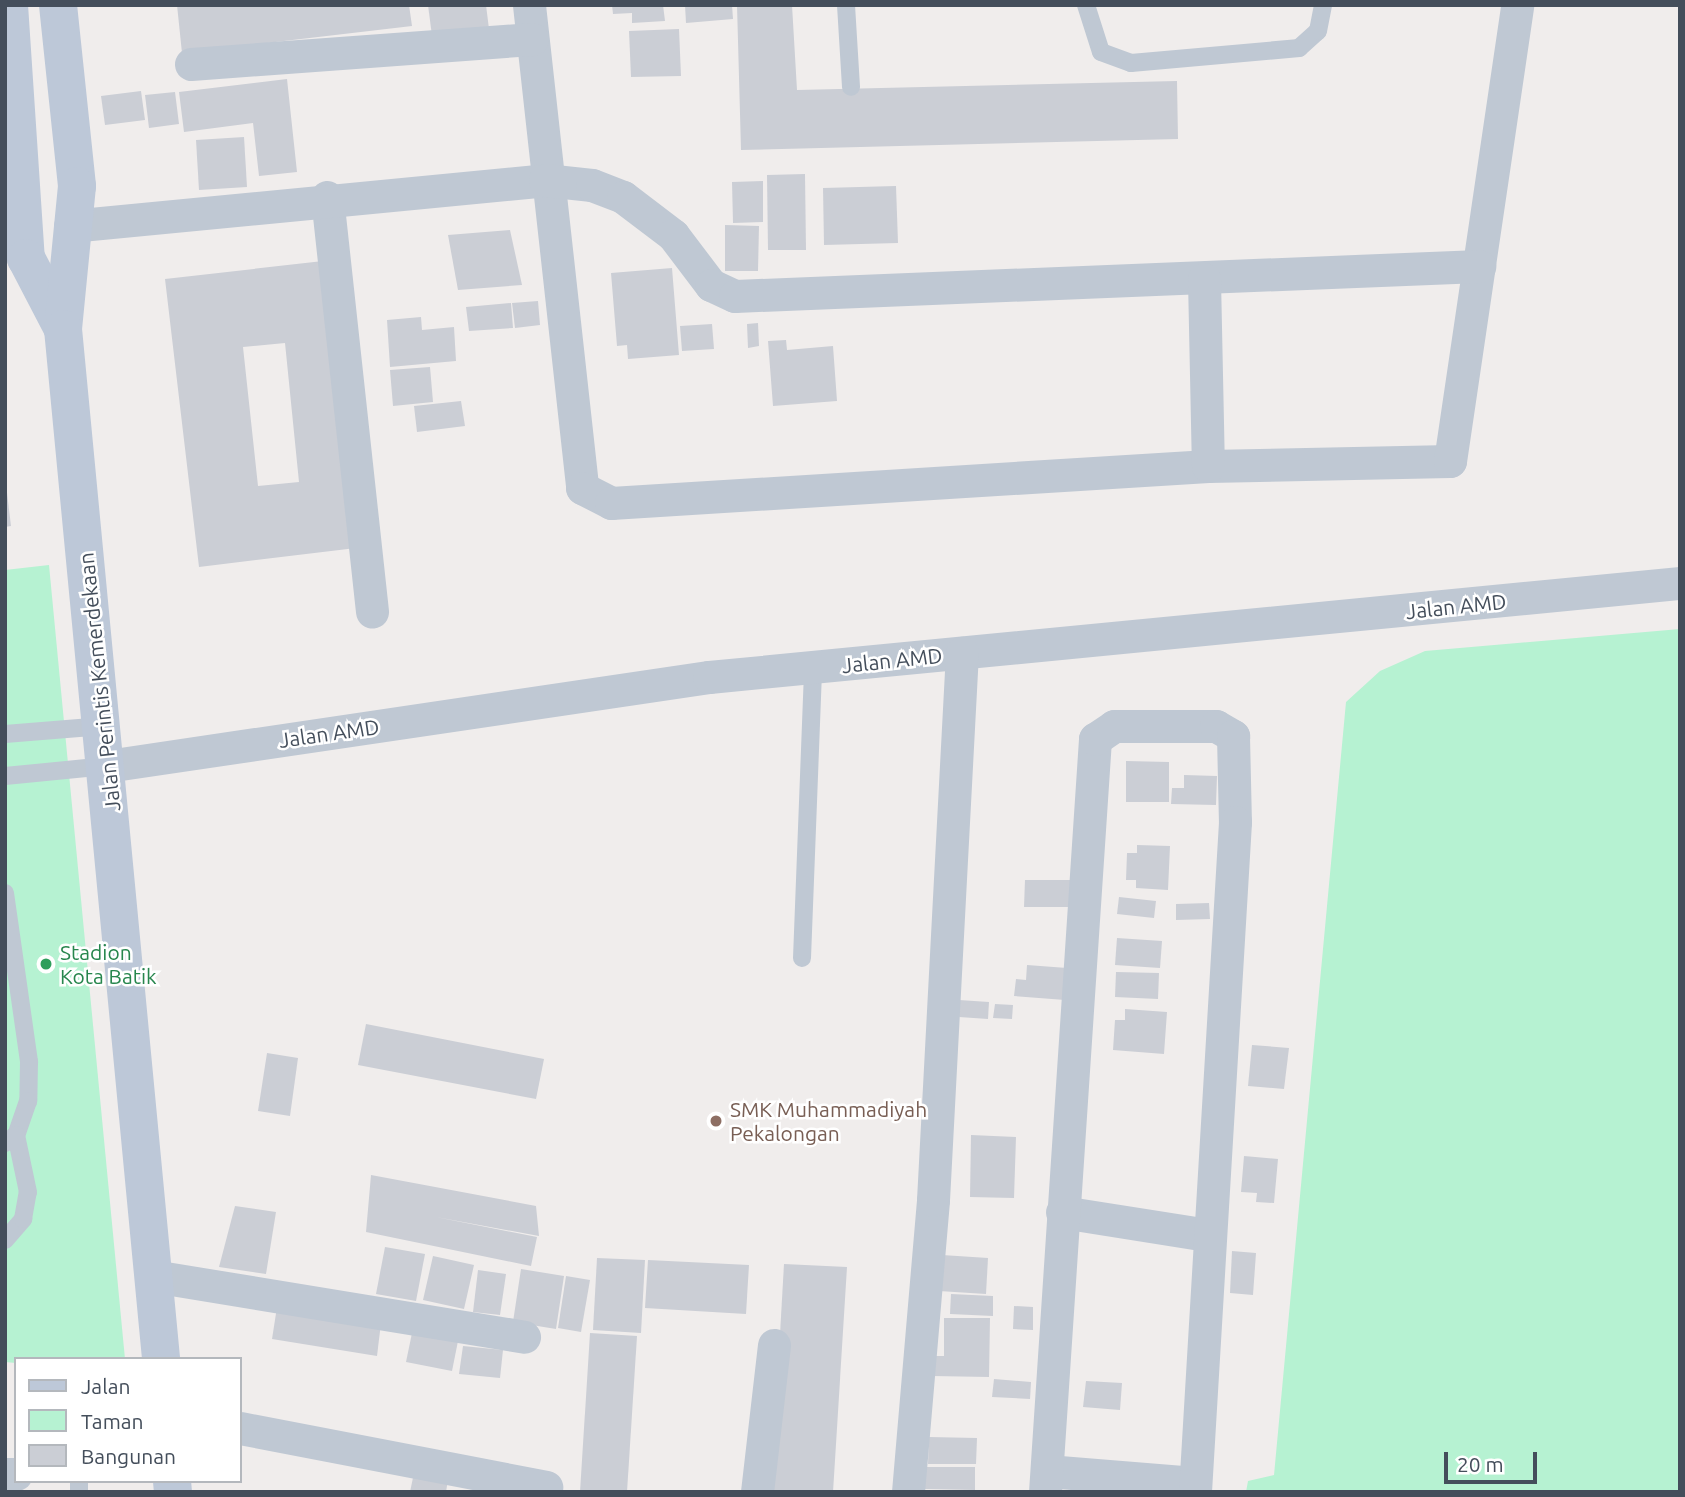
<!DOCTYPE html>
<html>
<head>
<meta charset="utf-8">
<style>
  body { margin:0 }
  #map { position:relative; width:1685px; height:1497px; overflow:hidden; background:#f0edec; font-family:Ubuntu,sans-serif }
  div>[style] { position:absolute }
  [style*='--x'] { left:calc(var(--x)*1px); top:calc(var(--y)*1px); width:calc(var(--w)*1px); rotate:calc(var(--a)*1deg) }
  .green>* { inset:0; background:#b6f2d2 }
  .building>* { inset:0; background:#cbced5 }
  .lane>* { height:18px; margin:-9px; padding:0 9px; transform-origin:9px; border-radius:9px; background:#bfc8d3 }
  .street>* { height:33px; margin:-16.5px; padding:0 16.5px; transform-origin:16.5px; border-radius:16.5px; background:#bfc8d3 }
  .secondary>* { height:38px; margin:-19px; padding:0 19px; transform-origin:19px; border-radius:19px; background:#bdc8d8 }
  .dots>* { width:19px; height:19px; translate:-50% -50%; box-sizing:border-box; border:4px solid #fff; border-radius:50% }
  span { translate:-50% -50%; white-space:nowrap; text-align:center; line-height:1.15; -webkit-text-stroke:5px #fff; paint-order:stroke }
  .street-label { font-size:21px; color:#444e5b }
  .leisure-label { font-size:21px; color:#27864d }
  .left { translate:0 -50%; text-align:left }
  .education-label { font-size:21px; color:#785e54 }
  .frame { position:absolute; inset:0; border:7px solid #444e5b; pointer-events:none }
  .legend { position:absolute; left:14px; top:1357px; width:228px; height:126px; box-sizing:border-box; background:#fff; border:2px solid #b4b8bd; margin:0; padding:9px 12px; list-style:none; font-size:21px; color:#444e5b }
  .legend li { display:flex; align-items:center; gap:14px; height:35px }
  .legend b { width:35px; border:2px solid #b4b8bd }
  .scale { position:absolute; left:1444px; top:1452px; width:93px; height:32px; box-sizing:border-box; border:4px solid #444e5b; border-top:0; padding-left:9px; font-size:21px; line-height:24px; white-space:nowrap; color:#444e5b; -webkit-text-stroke:5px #fff; paint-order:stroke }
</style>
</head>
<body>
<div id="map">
  <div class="green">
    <div style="clip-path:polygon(49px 565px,125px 1359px,16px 1363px,5px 1362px,5px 570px)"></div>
    <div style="clip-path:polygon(1680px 629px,1680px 1492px,1246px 1492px,1248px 1481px,1274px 1475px,1346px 702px,1380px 671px,1425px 651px)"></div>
  </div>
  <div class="building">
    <div style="clip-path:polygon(177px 5px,409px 5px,412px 26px,182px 53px)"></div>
    <div style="clip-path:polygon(428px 5px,486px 5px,489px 29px,432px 36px)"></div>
    <div style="clip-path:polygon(612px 5px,663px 5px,665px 21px,632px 23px,632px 13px,613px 14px)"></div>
    <div style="clip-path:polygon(685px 5px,732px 5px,733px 19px,686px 23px)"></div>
    <div style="clip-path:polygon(737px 5px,792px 5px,797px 90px,1177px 81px,1178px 139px,741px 150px)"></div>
    <div style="clip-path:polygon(679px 29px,681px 76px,631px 77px,629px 31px)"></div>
    <div style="clip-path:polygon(287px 79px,297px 172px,259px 176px,253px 123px,184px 132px,179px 92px)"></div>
    <div style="clip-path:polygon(141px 91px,145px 120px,105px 125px,101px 96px)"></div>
    <div style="clip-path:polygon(175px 92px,179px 124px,149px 128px,145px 95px)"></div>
    <div style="clip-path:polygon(244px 137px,247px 187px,199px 190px,196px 140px)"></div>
    <div style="clip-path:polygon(805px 174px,806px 250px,768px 250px,767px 175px)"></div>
    <div style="clip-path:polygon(763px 181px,763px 222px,733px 223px,732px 182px)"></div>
    <div style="clip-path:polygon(896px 186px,898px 243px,824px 245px,823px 188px)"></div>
    <div style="clip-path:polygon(725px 225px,759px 226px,758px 271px,725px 271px)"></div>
    <div style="clip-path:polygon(510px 230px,522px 285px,458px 290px,448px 235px)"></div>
    <div style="clip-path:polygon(evenodd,323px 261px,356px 548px,199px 567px,165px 279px,323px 261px,285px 343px,299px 482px,258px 486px,243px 347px,285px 343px)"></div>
    <div style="clip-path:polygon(672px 268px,679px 355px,628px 359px,627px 345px,617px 346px,611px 273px)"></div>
    <div style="clip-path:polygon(538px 301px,540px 325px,515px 328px,512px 303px)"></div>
    <div style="clip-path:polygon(511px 303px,513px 328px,469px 331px,466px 307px)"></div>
    <div style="clip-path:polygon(421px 317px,422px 330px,454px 327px,456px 361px,390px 367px,387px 320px)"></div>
    <div style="clip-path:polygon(758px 323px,759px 346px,748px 348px,747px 324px)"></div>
    <div style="clip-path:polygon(712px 324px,714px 349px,682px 351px,680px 326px)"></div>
    <div style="clip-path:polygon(786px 340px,787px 350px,833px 346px,837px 401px,773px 406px,768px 341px)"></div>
    <div style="clip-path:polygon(430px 367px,433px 402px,393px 406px,390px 370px)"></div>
    <div style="clip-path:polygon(461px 401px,465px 426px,417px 432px,414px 406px)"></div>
    <div style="clip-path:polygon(5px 476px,11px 526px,5px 527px)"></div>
    <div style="clip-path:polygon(1126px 761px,1169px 762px,1169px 802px,1126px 802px)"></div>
    <div style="clip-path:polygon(1184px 775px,1217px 776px,1216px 805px,1171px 804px,1172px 788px,1184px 788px)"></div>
    <div style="clip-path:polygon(1137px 845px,1170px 846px,1168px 890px,1136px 888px,1136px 880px,1126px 880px,1127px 853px,1137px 853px)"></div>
    <div style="clip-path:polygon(1025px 880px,1072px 880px,1072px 907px,1024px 907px)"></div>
    <div style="clip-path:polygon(1119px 897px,1156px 901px,1154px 918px,1117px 914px)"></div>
    <div style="clip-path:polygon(1209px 903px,1210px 919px,1176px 920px,1176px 904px)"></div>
    <div style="clip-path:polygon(1117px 938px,1162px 941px,1160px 968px,1115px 965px)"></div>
    <div style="clip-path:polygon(1027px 965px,1067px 968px,1065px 1000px,1014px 996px,1016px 979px,1026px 980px)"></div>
    <div style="clip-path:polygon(1116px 972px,1159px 973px,1158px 999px,1115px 997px)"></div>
    <div style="clip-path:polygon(959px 1000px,989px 1002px,988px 1019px,959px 1017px)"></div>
    <div style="clip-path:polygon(995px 1004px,1013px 1005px,1012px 1019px,993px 1018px)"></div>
    <div style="clip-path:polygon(1125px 1009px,1167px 1012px,1164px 1054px,1113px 1050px,1115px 1020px,1125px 1020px)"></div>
    <div style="clip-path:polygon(366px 1024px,544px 1059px,536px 1099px,358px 1065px)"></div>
    <div style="clip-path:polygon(1252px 1045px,1289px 1048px,1284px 1089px,1248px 1086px)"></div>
    <div style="clip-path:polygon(267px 1053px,298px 1058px,290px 1116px,258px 1111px)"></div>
    <div style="clip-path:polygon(971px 1135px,1016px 1137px,1014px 1198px,970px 1197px)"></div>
    <div style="clip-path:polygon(1244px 1156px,1278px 1159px,1274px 1203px,1256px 1202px,1257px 1193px,1241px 1192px)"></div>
    <div style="clip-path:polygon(371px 1175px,536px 1206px,539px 1236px,436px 1217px,537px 1237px,531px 1266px,366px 1232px)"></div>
    <div style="clip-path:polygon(235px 1206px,276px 1212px,266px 1274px,219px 1267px)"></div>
    <div style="clip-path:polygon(385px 1247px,425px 1254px,416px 1301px,376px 1294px)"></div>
    <div style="clip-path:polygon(1232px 1251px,1256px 1253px,1253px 1295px,1230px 1293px)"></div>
    <div style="clip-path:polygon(942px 1255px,988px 1258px,986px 1294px,939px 1291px)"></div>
    <div style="clip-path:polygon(433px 1256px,474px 1265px,464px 1309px,423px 1300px)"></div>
    <div style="clip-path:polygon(597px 1258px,645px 1260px,641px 1333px,593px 1330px)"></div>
    <div style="clip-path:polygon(648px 1260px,749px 1265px,746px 1314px,645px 1308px)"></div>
    <div style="clip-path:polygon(784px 1264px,847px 1267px,833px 1492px,771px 1492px)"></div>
    <div style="clip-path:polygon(521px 1269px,564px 1276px,556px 1329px,513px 1322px)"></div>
    <div style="clip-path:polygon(478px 1270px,506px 1274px,500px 1315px,473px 1312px)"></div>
    <div style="clip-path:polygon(566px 1276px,590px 1280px,581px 1332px,558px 1328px)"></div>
    <div style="clip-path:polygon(951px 1294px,993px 1296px,993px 1316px,950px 1314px)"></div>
    <div style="clip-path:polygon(1014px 1306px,1033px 1307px,1033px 1330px,1013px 1329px)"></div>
    <div style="clip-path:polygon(277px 1307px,381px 1323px,377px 1356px,272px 1339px)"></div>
    <div style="clip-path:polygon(944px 1318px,990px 1318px,989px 1377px,932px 1376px,932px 1356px,944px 1356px)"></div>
    <div style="clip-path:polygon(412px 1333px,458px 1341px,452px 1371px,406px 1362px)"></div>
    <div style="clip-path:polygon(590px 1333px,637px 1336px,627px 1492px,580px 1492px)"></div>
    <div style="clip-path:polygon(463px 1346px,503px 1350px,500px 1378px,459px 1374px)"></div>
    <div style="clip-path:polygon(994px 1379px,1031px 1382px,1030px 1399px,992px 1397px)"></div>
    <div style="clip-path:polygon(1086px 1381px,1122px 1383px,1120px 1410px,1083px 1407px)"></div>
    <div style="clip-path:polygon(929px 1437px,977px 1438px,976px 1464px,928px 1464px)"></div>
    <div style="clip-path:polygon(925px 1467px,975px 1467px,975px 1490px,925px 1489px)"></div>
    <div style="clip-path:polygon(415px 1468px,449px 1473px,446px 1492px,410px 1492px)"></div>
  </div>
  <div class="lane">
    <div style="--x:846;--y:5;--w:82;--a:86.5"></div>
    <div style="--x:1086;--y:5;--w:49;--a:72.3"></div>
    <div style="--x:1101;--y:52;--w:32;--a:20"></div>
    <div style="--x:1131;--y:63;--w:169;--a:-5.1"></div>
    <div style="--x:1299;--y:48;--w:25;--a:-42"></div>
    <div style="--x:1318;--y:31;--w:26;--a:-79"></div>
    <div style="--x:5;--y:734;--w:99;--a:-4.6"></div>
    <div style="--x:5;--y:776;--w:102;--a:-5.6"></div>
    <div style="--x:5;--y:893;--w:171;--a:81.9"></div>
    <div style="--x:29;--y:1062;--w:39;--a:91"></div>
    <div style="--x:28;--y:1101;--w:36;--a:109"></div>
    <div style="--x:16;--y:1135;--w:14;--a:144"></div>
    <div style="--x:802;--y:958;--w:291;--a:-87.8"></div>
    <div style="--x:5;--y:1240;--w:28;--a:-49"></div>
    <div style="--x:23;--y:1219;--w:27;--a:-80"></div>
    <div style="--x:28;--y:1192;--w:58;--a:-101.9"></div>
    <div style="--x:79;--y:1481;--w:11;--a:90"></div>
  </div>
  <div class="street">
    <div style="--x:529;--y:5;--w:486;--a:83.7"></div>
    <div style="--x:582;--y:488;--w:33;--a:27"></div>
    <div style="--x:611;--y:503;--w:598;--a:-3.55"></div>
    <div style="--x:1208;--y:466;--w:242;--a:-1.2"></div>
    <div style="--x:1450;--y:461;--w:461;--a:-81.6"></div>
    <div style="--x:191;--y:64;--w:342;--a:-4.2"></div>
    <div style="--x:327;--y:197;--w:417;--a:83.8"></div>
    <div style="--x:70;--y:226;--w:477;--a:-5.5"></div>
    <div style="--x:545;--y:180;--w:47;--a:6.1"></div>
    <div style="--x:592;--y:185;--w:33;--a:21"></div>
    <div style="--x:623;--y:197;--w:63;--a:37.2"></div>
    <div style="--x:673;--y:235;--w:63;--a:52.8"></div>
    <div style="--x:711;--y:285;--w:26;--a:25"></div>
    <div style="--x:735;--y:296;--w:745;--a:-2.31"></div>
    <div style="--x:1204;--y:279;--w:187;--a:88.8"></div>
    <div style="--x:107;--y:766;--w:609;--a:-8.41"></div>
    <div style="--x:709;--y:677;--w:976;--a:-5.53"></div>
    <div style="--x:1062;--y:1212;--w:148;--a:9"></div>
    <div style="--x:153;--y:1276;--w:376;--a:9.3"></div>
    <div style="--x:240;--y:1428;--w:312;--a:10.9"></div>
    <div style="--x:1047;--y:1471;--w:148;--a:4.6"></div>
    <div style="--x:5;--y:1474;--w:11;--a:0"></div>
    <div style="--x:757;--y:1492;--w:148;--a:-83.4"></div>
    <div style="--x:908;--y:1492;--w:293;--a:-85.1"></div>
    <div style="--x:933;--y:1200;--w:548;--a:-86.97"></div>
    <div style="--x:1045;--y:1492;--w:755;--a:-86.2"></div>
    <div style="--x:1095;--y:739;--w:23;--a:-34"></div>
    <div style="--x:1114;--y:726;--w:102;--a:0"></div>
    <div style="--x:1216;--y:726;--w:20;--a:30"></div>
    <div style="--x:1233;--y:736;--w:86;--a:88.7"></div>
    <div style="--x:1235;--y:822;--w:671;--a:93.42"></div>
  </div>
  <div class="secondary">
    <div style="--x:9;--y:5;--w:254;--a:86.2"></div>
    <div style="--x:26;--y:258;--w:80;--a:62.5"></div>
    <div style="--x:58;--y:5;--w:182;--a:84"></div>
    <div style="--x:77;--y:186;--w:144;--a:95.6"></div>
    <div style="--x:63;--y:329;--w:1035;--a:84.56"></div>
    <div style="--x:172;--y:1481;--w:11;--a:85"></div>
  </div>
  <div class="dots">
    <div style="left:46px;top:964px;background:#2e9e5b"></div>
    <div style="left:716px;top:1121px;background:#8d6e63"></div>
  </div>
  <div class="street-label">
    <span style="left:1456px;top:606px;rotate:-6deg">Jalan AMD</span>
    <span style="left:892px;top:660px;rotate:-6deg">Jalan AMD</span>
    <span style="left:99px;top:682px;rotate:-96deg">Jalan Perintis Kemerdekaan</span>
    <span style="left:329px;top:733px;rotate:-8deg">Jalan AMD</span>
  </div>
  <div class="leisure-label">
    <span class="left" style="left:60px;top:964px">Stadion<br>Kota Batik</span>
  </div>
  <div class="education-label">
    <span class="left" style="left:730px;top:1121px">SMK Muhammadiyah<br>Pekalongan</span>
  </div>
  <div class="frame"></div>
  <ul class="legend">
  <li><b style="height:9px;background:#bdc8d8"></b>Jalan</li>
  <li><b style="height:19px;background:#b6f2d2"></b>Taman</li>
  <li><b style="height:19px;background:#cbced5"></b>Bangunan</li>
  </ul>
  <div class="scale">20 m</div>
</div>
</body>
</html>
